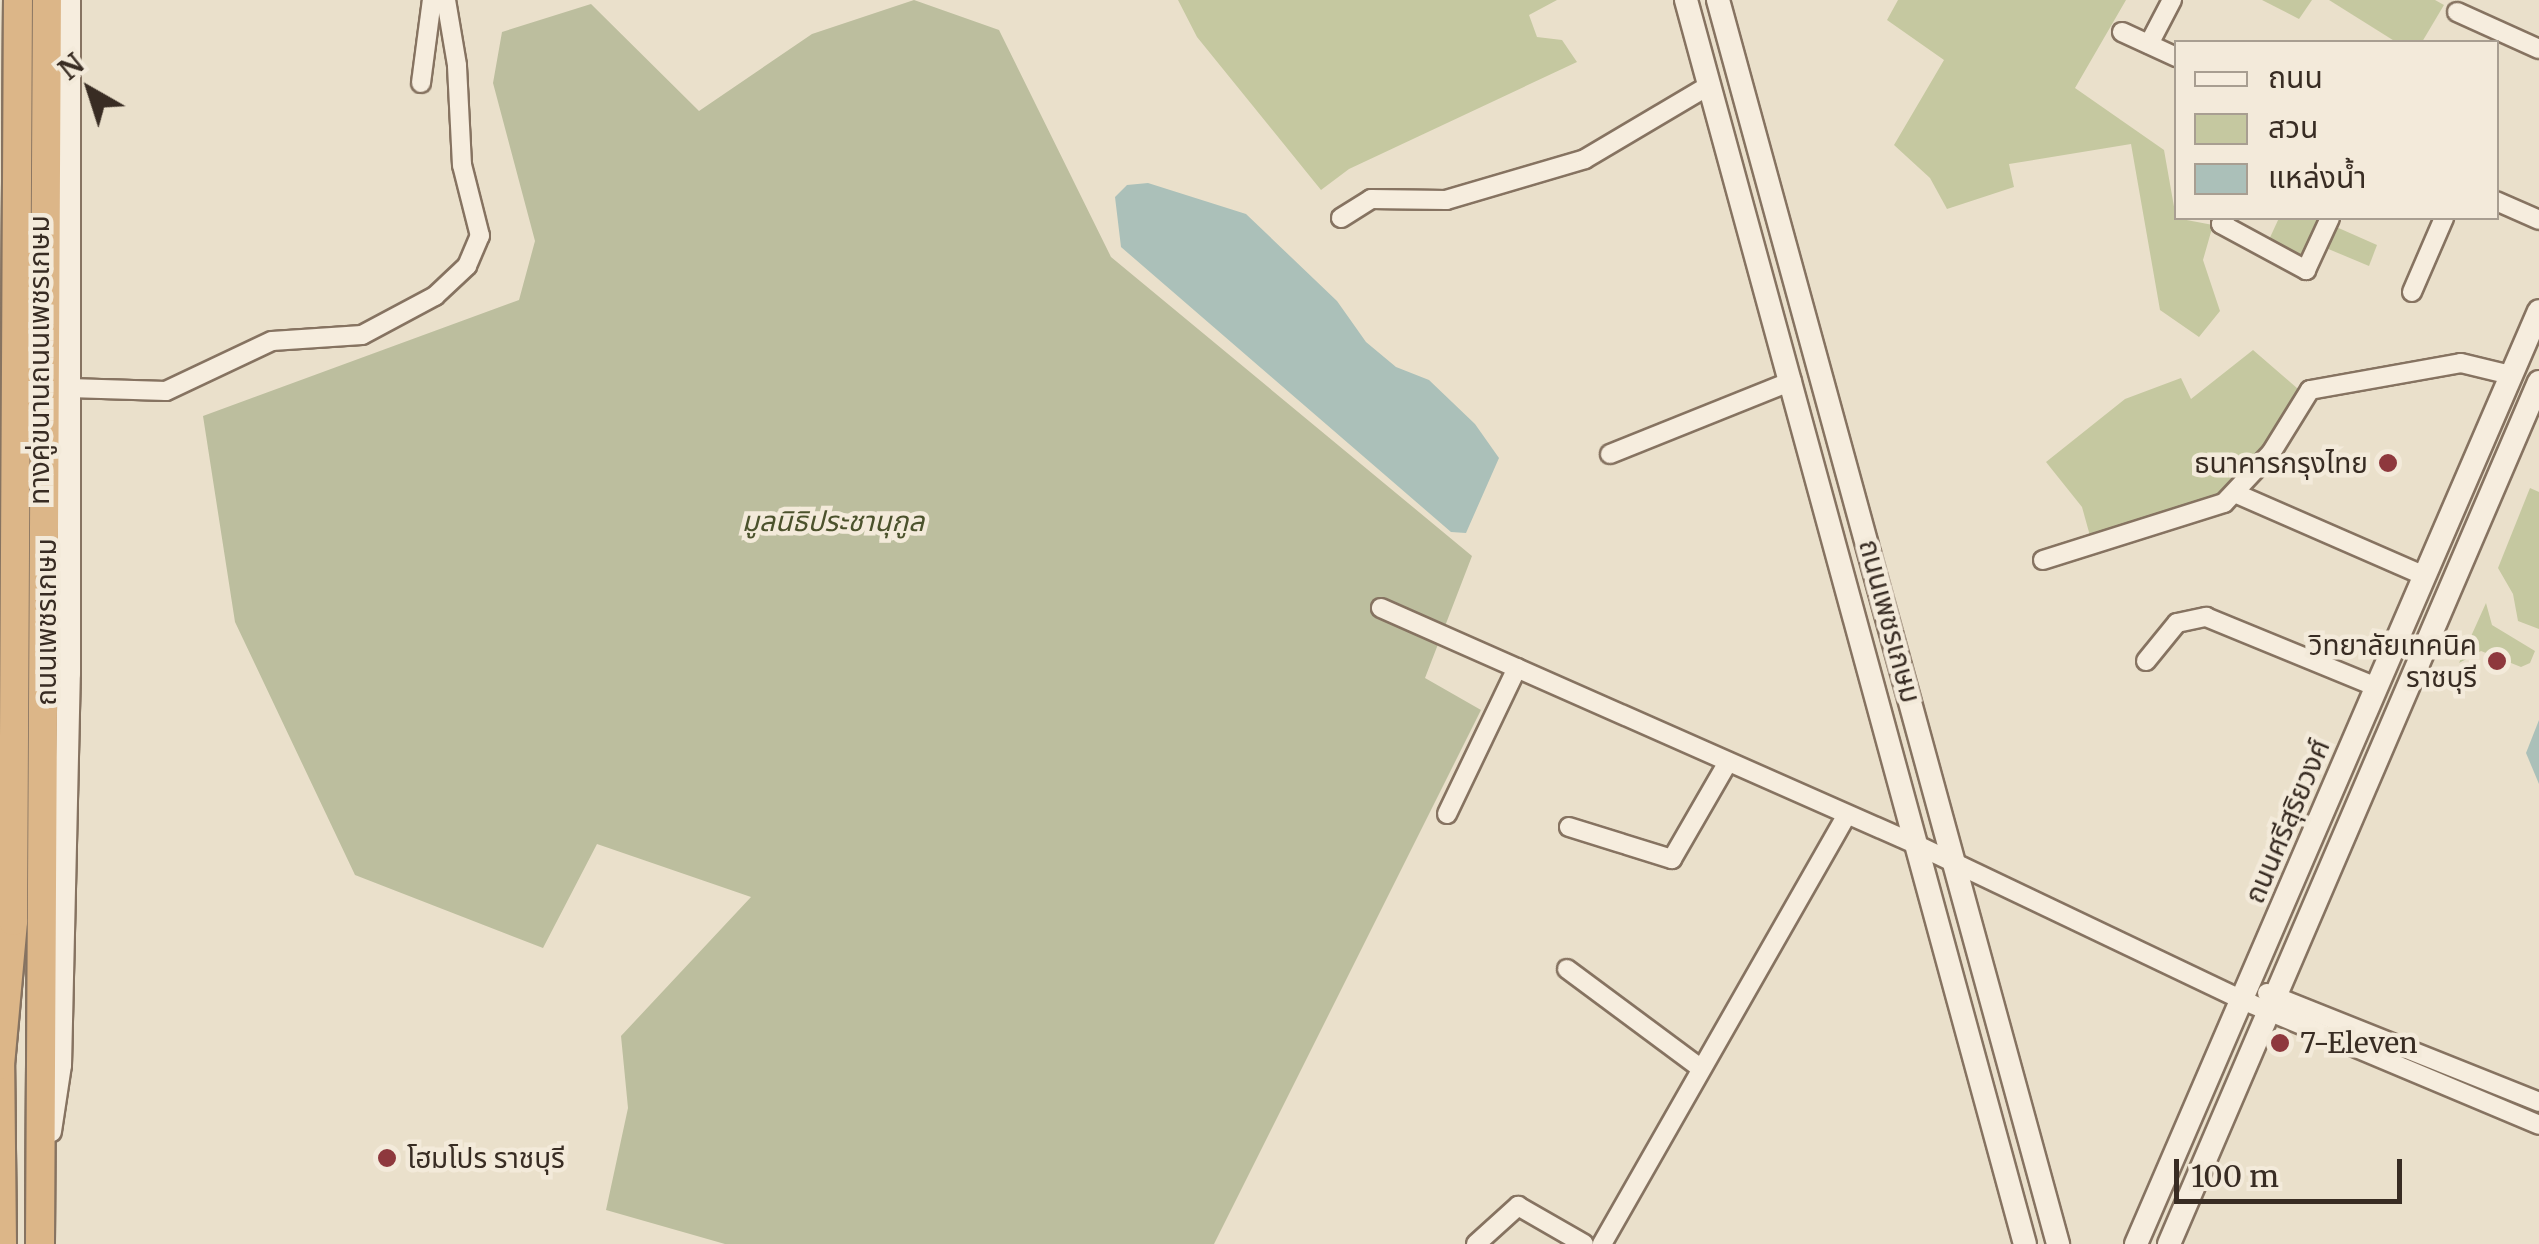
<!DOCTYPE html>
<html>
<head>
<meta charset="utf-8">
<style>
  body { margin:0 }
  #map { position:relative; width:2539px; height:1244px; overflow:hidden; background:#eae0cb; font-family:Merriweather,"Noto Sans Thai",serif }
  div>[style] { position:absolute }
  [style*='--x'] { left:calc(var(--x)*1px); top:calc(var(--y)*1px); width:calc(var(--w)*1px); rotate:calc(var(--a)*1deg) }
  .green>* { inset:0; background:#c5c8a0 }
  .cemetery>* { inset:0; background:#bcbe9e }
  .water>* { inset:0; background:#abc0b9 }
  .roads { filter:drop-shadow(2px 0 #867361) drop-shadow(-2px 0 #867361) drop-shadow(0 2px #867361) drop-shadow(0 -2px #867361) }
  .minor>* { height:18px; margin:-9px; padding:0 9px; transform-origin:9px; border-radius:9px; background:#f6edde }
  .secondary>* { height:22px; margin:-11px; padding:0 11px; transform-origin:11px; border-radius:11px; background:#f6edde }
  .trunk>* { height:28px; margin:-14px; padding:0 14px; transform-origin:14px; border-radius:14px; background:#dcb688 }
  .dots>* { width:28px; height:28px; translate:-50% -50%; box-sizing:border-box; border:5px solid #f3eada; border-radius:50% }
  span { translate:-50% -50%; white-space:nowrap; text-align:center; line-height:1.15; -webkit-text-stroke:9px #f3eada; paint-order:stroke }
  .street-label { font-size:28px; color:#382c23 }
  .poi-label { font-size:28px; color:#382c23 }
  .right { translate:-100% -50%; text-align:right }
  .left { translate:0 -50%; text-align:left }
  .park-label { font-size:28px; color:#4b522c; font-style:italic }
  .legend { position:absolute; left:2174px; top:40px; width:325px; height:180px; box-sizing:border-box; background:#f3eada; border:2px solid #a89e91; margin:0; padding:12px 18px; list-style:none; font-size:30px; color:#382c23 }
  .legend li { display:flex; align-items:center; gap:20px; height:50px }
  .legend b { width:50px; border:2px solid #a89e91 }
  .north { position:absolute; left:40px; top:40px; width:100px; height:100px; -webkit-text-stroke:8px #f3eada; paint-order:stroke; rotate:321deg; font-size:28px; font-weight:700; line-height:40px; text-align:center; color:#382c23 }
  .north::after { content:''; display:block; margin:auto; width:35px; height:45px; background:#382c23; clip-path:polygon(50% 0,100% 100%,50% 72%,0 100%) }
  .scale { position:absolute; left:2174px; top:1159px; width:228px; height:45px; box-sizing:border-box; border:5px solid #382c23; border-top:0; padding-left:12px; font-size:30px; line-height:35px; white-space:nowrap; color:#382c23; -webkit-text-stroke:8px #f3eada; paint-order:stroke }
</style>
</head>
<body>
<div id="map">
  <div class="green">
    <div style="clip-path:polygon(1178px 0,1557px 0,1529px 15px,1537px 37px,1562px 40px,1577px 62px,1349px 169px,1321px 190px,1197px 37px)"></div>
    <div style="clip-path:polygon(1898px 0,2126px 0,2075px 88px,2164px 150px,2176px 218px,2213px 225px,2203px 260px,2220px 311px,2199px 337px,2160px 310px,2131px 144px,2009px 164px,2014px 187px,1947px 209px,1930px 178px,1894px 145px,1944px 60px,1887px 20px)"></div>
    <div style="clip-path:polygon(2262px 0,2312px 0,2299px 19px)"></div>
    <div style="clip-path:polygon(2329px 0,2435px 0,2444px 5px,2422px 42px,2396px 42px)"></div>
    <div style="clip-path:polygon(2279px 218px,2321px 218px,2302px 262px,2267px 244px)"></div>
    <div style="clip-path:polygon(2334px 226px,2377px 245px,2369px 266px,2326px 248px)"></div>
    <div style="clip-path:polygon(2253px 350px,2305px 395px,2237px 494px,2092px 543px,2082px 507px,2046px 462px,2125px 399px,2181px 378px,2191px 399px)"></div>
    <div style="clip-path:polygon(2530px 488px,2539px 492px,2539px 629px,2518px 621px,2513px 594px,2498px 568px)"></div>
    <div style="clip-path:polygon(2486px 603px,2492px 625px,2535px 651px,2530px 663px,2521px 667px,2481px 651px,2459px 663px)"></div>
  </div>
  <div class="cemetery">
    <div style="clip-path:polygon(914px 0,999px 30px,1111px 257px,1472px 556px,1425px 678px,1481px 710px,1214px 1244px,725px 1244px,606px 1210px,628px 1108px,621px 1036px,751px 897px,597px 844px,543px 948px,355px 875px,235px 622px,203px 416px,519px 300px,535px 241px,493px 83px,502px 32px,591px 4px,699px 111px,812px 34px)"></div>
  </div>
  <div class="water">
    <div style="clip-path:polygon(1148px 183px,1246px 214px,1337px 301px,1366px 342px,1396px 367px,1429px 380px,1475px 424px,1499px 458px,1466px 533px,1451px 532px,1121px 247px,1115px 197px,1127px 185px)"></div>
    <div style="clip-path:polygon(2539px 720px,2539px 784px,2526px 753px)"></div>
  </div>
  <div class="roads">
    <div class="minor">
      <div style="--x:2457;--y:12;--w:90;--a:24.3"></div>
      <div style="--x:2122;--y:32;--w:60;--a:24.8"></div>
      <div style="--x:2149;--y:44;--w:50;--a:-62.4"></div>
      <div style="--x:421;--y:83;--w:84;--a:-82.5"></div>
      <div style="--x:2496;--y:201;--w:47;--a:23.8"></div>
      <div style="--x:1341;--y:218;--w:36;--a:-32"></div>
      <div style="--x:1371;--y:199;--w:75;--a:0.8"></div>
      <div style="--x:1446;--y:200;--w:145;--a:-16.4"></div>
      <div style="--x:1585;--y:159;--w:143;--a:-30.7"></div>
      <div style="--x:2225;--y:218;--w:7;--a:124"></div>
      <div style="--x:2221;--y:224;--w:97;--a:28.4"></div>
      <div style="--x:2306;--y:270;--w:57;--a:-65.2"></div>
      <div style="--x:2412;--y:292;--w:81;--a:-66.6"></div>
      <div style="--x:69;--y:388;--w:97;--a:1.8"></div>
      <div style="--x:166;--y:391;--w:117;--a:-25.3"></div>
      <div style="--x:272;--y:341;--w:90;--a:-3.8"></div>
      <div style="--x:362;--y:335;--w:83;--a:-28.1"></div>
      <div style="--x:435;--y:296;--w:44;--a:-43.2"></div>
      <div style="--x:467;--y:266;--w:33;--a:-67"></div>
      <div style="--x:480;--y:236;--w:73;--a:-104.2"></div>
      <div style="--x:462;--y:165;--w:100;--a:-92.9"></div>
      <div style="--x:457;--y:65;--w:66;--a:-99.6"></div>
      <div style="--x:1610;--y:454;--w:196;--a:-21.9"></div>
      <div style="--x:2237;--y:494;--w:205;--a:23.6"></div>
      <div style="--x:2043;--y:560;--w:190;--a:-17.5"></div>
      <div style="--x:2224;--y:503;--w:69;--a:-46.8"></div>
      <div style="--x:2271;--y:453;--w:74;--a:-58.2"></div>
      <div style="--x:2310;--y:390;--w:153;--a:-10.1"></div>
      <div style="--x:2461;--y:363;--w:51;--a:13.5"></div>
      <div style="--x:1381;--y:608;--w:584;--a:23.84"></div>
      <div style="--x:1915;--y:844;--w:362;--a:25.5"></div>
      <div style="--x:2242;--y:1000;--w:322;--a:22.8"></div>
      <div style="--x:2146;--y:661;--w:49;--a:-50.8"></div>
      <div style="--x:2177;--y:623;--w:30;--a:-12"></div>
      <div style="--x:2206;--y:617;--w:185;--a:22.3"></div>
      <div style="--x:1447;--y:814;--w:162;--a:-64.4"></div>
      <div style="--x:1569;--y:827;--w:108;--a:17.3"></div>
      <div style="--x:1672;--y:859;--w:112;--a:-60"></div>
      <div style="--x:1567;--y:969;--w:164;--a:36.6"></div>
      <div style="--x:2267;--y:993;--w:293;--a:21.8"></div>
      <div style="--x:1476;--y:1244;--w:57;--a:-42.1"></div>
      <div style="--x:1518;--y:1206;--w:76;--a:29.9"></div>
      <div style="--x:1602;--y:1244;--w:494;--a:-60.3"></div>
    </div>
    <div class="secondary">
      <div style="--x:1686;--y:0;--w:1289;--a:74.76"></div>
      <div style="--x:1718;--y:0;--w:1290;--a:74.71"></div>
      <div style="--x:50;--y:1131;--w:67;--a:-81.4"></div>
      <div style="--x:60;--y:1065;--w:392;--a:-88.7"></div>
      <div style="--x:69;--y:673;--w:673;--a:-90"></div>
      <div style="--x:2136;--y:1244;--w:1016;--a:-66.64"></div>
      <div style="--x:2169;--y:1244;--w:938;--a:-66.77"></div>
    </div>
    <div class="trunk">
      <div style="--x:2;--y:1244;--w:179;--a:-90.6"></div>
      <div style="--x:0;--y:1065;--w:145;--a:-84.8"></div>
      <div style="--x:13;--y:921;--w:921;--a:-89.69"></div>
      <div style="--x:40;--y:1244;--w:1244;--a:-89.68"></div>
    </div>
  </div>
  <div class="dots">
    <div style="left:2388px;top:463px;background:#8e383d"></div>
    <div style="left:2497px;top:661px;background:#8e383d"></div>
    <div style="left:2280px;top:1043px;background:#8e383d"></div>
    <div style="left:387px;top:1158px;background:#8e383d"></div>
  </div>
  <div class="street-label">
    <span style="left:39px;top:360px;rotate:-90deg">ทางคู่ขนานถนนเพชรเกษม</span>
    <span style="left:1890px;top:621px;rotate:75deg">ถนนเพชรเกษม</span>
    <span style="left:46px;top:622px;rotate:-90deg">ถนนเพชรเกษม</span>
    <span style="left:2287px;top:821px;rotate:-67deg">ถนนศรีสุริยวงศ์</span>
  </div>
  <div class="poi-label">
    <span class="right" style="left:2368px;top:463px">ธนาคารกรุงไทย</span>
    <span class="right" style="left:2477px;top:661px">วิทยาลัยเทคนิค<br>ราชบุรี</span>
    <span class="left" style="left:2300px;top:1043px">7-Eleven</span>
    <span class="left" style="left:407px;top:1158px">โฮมโปร ราชบุรี</span>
  </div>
  <div class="park-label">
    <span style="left:833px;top:521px">มูลนิธิประชานุกูล</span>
  </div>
  <ul class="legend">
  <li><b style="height:12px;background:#f6edde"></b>ถนน</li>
  <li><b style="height:28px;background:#c5c8a0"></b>สวน</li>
  <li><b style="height:28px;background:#abc0b9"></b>แหล่งน้ำ</li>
  </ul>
  <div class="north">N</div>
  <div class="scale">100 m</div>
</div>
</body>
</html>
